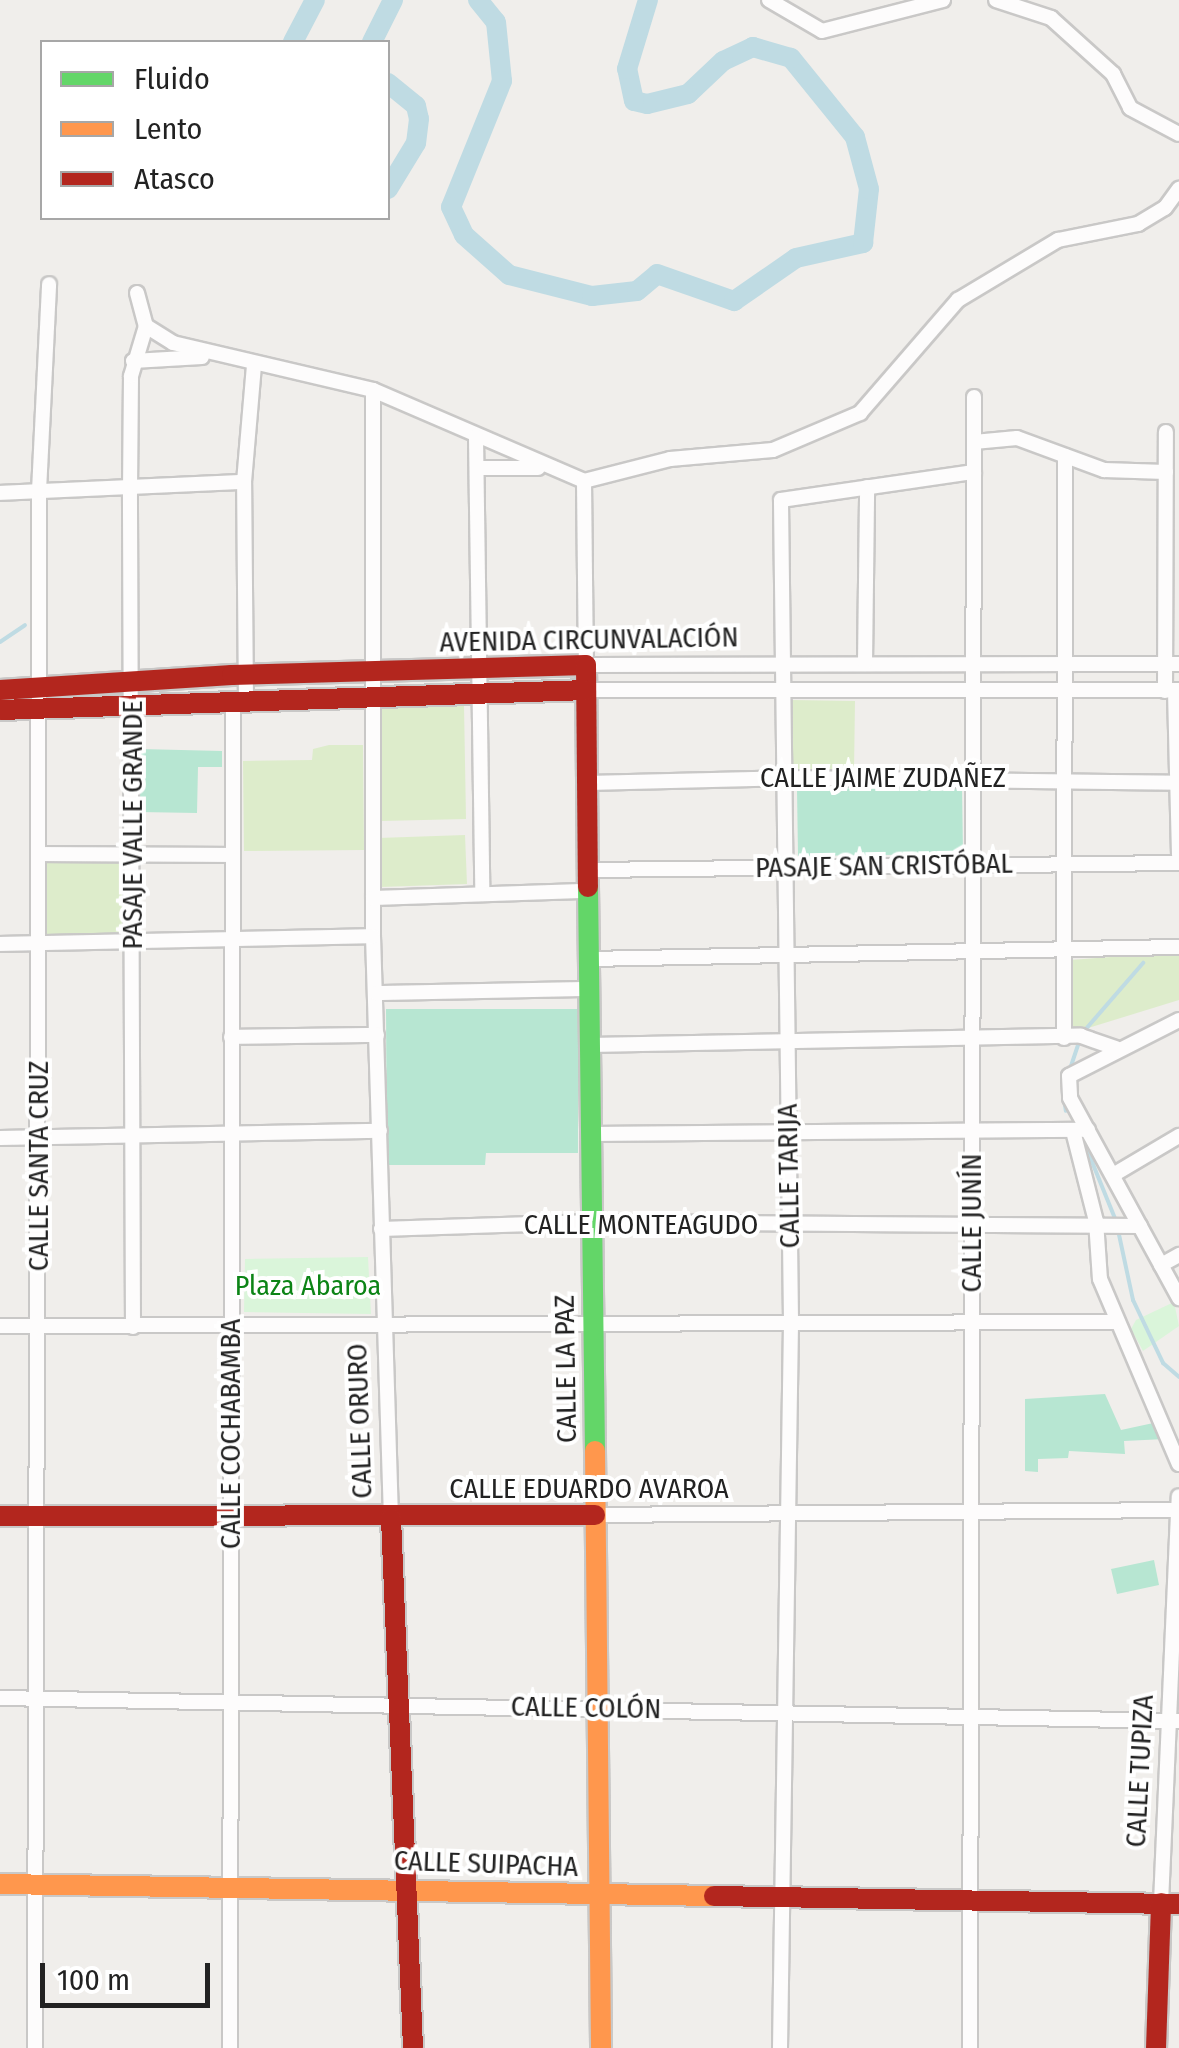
<!DOCTYPE html>
<html>
<head>
<meta charset="utf-8">
<style>
  body { margin:0 }
  #map { position:relative; width:1179px; height:2048px; overflow:hidden; background:#f0eeeb; font-family:"Fira Sans Condensed",sans-serif }
  div>[style] { position:absolute }
  [style*='--x'] { left:calc(var(--x)*1px); top:calc(var(--y)*1px); width:calc(var(--w)*1px); rotate:calc(var(--a)*1deg) }
  .grass>* { inset:0; background:#ddeccb }
  .park>* { inset:0; background:#daf5da }
  .pitch>* { inset:0; background:#b7e6d2 }
  .stream>* { height:4px; margin:-2px; padding:0 2px; transform-origin:2px; border-radius:2px; background:#bfdbe3 }
  .river>* { height:20px; margin:-10px; padding:0 10px; transform-origin:10px; border-radius:10px; background:#bfdbe3 }
  .roads { filter:drop-shadow(2px 0 #c9c8c7) drop-shadow(-2px 0 #c9c8c7) drop-shadow(0 2px #c9c8c7) drop-shadow(0 -2px #c9c8c7) }
  .street>* { height:14px; margin:-7px; padding:0 7px; transform-origin:7px; border-radius:7px; background:#fdfcfc }
  .fast>* { height:20px; margin:-10px; padding:0 10px; transform-origin:10px; border-radius:10px; background:#63d668 }
  .slow>* { height:20px; margin:-10px; padding:0 10px; transform-origin:10px; border-radius:10px; background:#ff974d }
  .jam>* { height:20px; margin:-10px; padding:0 10px; transform-origin:10px; border-radius:10px; background:#b3261e }
  span { translate:-50% -50%; white-space:nowrap; text-align:center; line-height:1.15; -webkit-text-stroke:8px #fff; paint-order:stroke }
  .street-label { font-size:28px; color:#222 }
  .park-label { font-size:28px; color:#0c8416 }
  .legend { position:absolute; left:40px; top:40px; width:350px; height:180px; box-sizing:border-box; background:#fff; border:2px solid #a7a7a7; margin:0; padding:12px 18px; list-style:none; font-size:30px; color:#222 }
  .legend li { display:flex; align-items:center; gap:20px; height:50px }
  .legend b { width:50px; border:2px solid #a7a7a7 }
  .scale { position:absolute; left:40px; top:1963px; width:170px; height:45px; box-sizing:border-box; border:5px solid #222; border-top:0; padding-left:12px; font-size:30px; line-height:35px; white-space:nowrap; color:#222; -webkit-text-stroke:8px #fff; paint-order:stroke }
</style>
</head>
<body>
<div id="map">
  <div class="grass">
    <div style="clip-path:polygon(792px 700px,855px 701px,854px 772px,791px 770px)"></div>
    <div style="clip-path:polygon(464px 705px,466px 819px,381px 821px,379px 707px)"></div>
    <div style="clip-path:polygon(329px 745px,363px 745px,364px 850px,244px 851px,243px 761px,312px 760px,313px 749px)"></div>
    <div style="clip-path:polygon(465px 835px,467px 884px,380px 887px,378px 838px)"></div>
    <div style="clip-path:polygon(46px 863px,123px 863px,123px 936px,46px 936px)"></div>
    <div style="clip-path:polygon(1179px 952px,1179px 1000px,1072px 1033px,1070px 960px)"></div>
  </div>
  <div class="park">
    <div style="clip-path:polygon(368px 1257px,371px 1314px,244px 1312px,245px 1259px)"></div>
    <div style="clip-path:polygon(1174px 1302px,1179px 1326px,1143px 1351px,1131px 1329px,1136px 1320px)"></div>
  </div>
  <div class="pitch">
    <div style="clip-path:polygon(140px 749px,222px 751px,222px 767px,198px 767px,197px 813px,139px 812px)"></div>
    <div style="clip-path:polygon(962px 787px,963px 854px,798px 856px,797px 789px)"></div>
    <div style="clip-path:polygon(386px 1009px,578px 1009px,578px 1153px,486px 1153px,485px 1165px,387px 1165px)"></div>
    <div style="clip-path:polygon(1105px 1394px,1121px 1430px,1158px 1422px,1165px 1439px,1124px 1441px,1125px 1454px,1069px 1451px,1068px 1458px,1038px 1459px,1038px 1472px,1025px 1471px,1025px 1399px)"></div>
    <div style="clip-path:polygon(1154px 1560px,1159px 1585px,1117px 1594px,1111px 1569px)"></div>
  </div>
  <div class="stream">
    <div style="--x:0;--y:642;--w:30;--a:-34"></div>
    <div style="--x:1085;--y:1030;--w:89;--a:-49.1"></div>
    <div style="--x:1063;--y:1090;--w:54;--a:-71.6"></div>
    <div style="--x:1064;--y:1099;--w:12;--a:81"></div>
    <div style="--x:1088;--y:1152;--w:74;--a:67.9"></div>
    <div style="--x:1118;--y:1230;--w:72;--a:77.9"></div>
    <div style="--x:1133;--y:1300;--w:70;--a:64.5"></div>
    <div style="--x:1163;--y:1363;--w:21;--a:41"></div>
  </div>
  <div class="river">
    <div style="--x:478;--y:0;--w:28;--a:51"></div>
    <div style="--x:496;--y:22;--w:59;--a:84.2"></div>
    <div style="--x:502;--y:81;--w:136;--a:112"></div>
    <div style="--x:451;--y:207;--w:31;--a:65"></div>
    <div style="--x:464;--y:235;--w:60;--a:41.6"></div>
    <div style="--x:509;--y:275;--w:86;--a:14.2"></div>
    <div style="--x:592;--y:296;--w:45;--a:-6.3"></div>
    <div style="--x:637;--y:291;--w:26;--a:-40"></div>
    <div style="--x:657;--y:274;--w:82;--a:19.3"></div>
    <div style="--x:734;--y:301;--w:75;--a:-34.7"></div>
    <div style="--x:796;--y:258;--w:69;--a:-12.6"></div>
    <div style="--x:863;--y:243;--w:54;--a:-83.7"></div>
    <div style="--x:869;--y:189;--w:54;--a:-105.1"></div>
    <div style="--x:855;--y:137;--w:102;--a:-129"></div>
    <div style="--x:791;--y:58;--w:40;--a:-164"></div>
    <div style="--x:753;--y:47;--w:33;--a:155"></div>
    <div style="--x:723;--y:61;--w:48;--a:136.7"></div>
    <div style="--x:688;--y:94;--w:42;--a:166.3"></div>
    <div style="--x:647;--y:104;--w:13;--a:-167"></div>
    <div style="--x:634;--y:101;--w:33;--a:-102"></div>
    <div style="--x:627;--y:69;--w:72;--a:-73.1"></div>
    <div style="--x:293;--y:42;--w:47;--a:-62.4"></div>
    <div style="--x:372;--y:42;--w:47;--a:-63.4"></div>
    <div style="--x:388;--y:83;--w:36;--a:39"></div>
    <div style="--x:416;--y:106;--w:13;--a:77"></div>
    <div style="--x:419;--y:119;--w:24;--a:97"></div>
    <div style="--x:416;--y:143;--w:54;--a:121.3"></div>
  </div>
  <div class="roads">
    <div class="street">
      <div style="--x:769;--y:0;--w:61;--a:30.3"></div>
      <div style="--x:822;--y:31;--w:125;--a:-14.4"></div>
      <div style="--x:996;--y:0;--w:58;--a:18.1"></div>
      <div style="--x:1051;--y:18;--w:84;--a:42.1"></div>
      <div style="--x:1113;--y:74;--w:38;--a:63"></div>
      <div style="--x:1130;--y:108;--w:55;--a:28"></div>
      <div style="--x:137;--y:293;--w:34;--a:75"></div>
      <div style="--x:146;--y:326;--w:32;--a:32"></div>
      <div style="--x:173;--y:343;--w:205;--a:13.2"></div>
      <div style="--x:373;--y:390;--w:230;--a:23.3"></div>
      <div style="--x:584;--y:481;--w:89;--a:-14.3"></div>
      <div style="--x:670;--y:459;--w:103;--a:-5"></div>
      <div style="--x:773;--y:450;--w:95;--a:-23"></div>
      <div style="--x:860;--y:413;--w:150;--a:-49.1"></div>
      <div style="--x:958;--y:300;--w:117;--a:-31"></div>
      <div style="--x:1058;--y:240;--w:82;--a:-11.3"></div>
      <div style="--x:1138;--y:224;--w:31;--a:-31"></div>
      <div style="--x:1165;--y:208;--w:24;--a:-54"></div>
      <div style="--x:133;--y:361;--w:69;--a:-3.3"></div>
      <div style="--x:373;--y:390;--w:546;--a:90"></div>
      <div style="--x:373;--y:936;--w:582;--a:88.23"></div>
      <div style="--x:476;--y:437;--w:457;--a:89.2"></div>
      <div style="--x:974;--y:442;--w:43;--a:-5.3"></div>
      <div style="--x:1017;--y:438;--w:93;--a:20.2"></div>
      <div style="--x:1104;--y:470;--w:62;--a:1.8"></div>
      <div style="--x:477;--y:468;--w:61;--a:0"></div>
      <div style="--x:584;--y:481;--w:184;--a:89.4"></div>
      <div style="--x:586;--y:665;--w:593;--a:-0.1"></div>
      <div style="--x:0;--y:493;--w:244;--a:-2.6"></div>
      <div style="--x:865;--y:663;--w:176;--a:-89.3"></div>
      <div style="--x:586;--y:690;--w:593;--a:0"></div>
      <div style="--x:1165;--y:691;--w:259;--a:-89.8"></div>
      <div style="--x:1175;--y:691;--w:164;--a:88.6"></div>
      <div style="--x:246;--y:701;--w:219;--a:-90.5"></div>
      <div style="--x:244;--y:482;--w:116;--a:-85.1"></div>
      <div style="--x:587;--y:783;--w:198;--a:-1.4"></div>
      <div style="--x:785;--y:778;--w:394;--a:0.7"></div>
      <div style="--x:41;--y:854;--w:192;--a:0.3"></div>
      <div style="--x:588;--y:870;--w:591;--a:-0.68"></div>
      <div style="--x:373;--y:898;--w:216;--a:-1.9"></div>
      <div style="--x:0;--y:944;--w:373;--a:-1.2"></div>
      <div style="--x:589;--y:959;--w:590;--a:-1.17"></div>
      <div style="--x:376;--y:993;--w:213;--a:-1.1"></div>
      <div style="--x:1179;--y:1020;--w:123;--a:153"></div>
      <div style="--x:1069;--y:1076;--w:22;--a:87"></div>
      <div style="--x:1070;--y:1098;--w:228;--a:61.4"></div>
      <div style="--x:231;--y:1037;--w:146;--a:-0.8"></div>
      <div style="--x:1064;--y:1038;--w:582;--a:-89.9"></div>
      <div style="--x:590;--y:1045;--w:491;--a:-1.1"></div>
      <div style="--x:1081;--y:1036;--w:37;--a:19"></div>
      <div style="--x:1073;--y:1131;--w:93;--a:75.7"></div>
      <div style="--x:1096;--y:1221;--w:58;--a:86.1"></div>
      <div style="--x:1100;--y:1279;--w:201;--a:66.9"></div>
      <div style="--x:591;--y:1134;--w:497;--a:-0.5"></div>
      <div style="--x:0;--y:1138;--w:380;--a:-1.1"></div>
      <div style="--x:1113;--y:1175;--w:77;--a:-30.6"></div>
      <div style="--x:381;--y:1229;--w:211;--a:-1.9"></div>
      <div style="--x:592;--y:1222;--w:548;--a:0.42"></div>
      <div style="--x:1161;--y:1265;--w:21;--a:-29"></div>
      <div style="--x:0;--y:1326;--w:1116;--a:-0.21"></div>
      <div style="--x:133;--y:1327;--w:836;--a:-90.21"></div>
      <div style="--x:130;--y:491;--w:115;--a:-89.5"></div>
      <div style="--x:131;--y:376;--w:52;--a:-73.3"></div>
      <div style="--x:595;--y:1515;--w:584;--a:-0.49"></div>
      <div style="--x:0;--y:1698;--w:1179;--a:1.12"></div>
      <div style="--x:1161;--y:1903;--w:407;--a:-87.5"></div>
      <div style="--x:35;--y:2048;--w:1557;--a:-89.85"></div>
      <div style="--x:39;--y:491;--w:207;--a:-87.2"></div>
      <div style="--x:230;--y:2048;--w:1347;--a:-89.87"></div>
      <div style="--x:780;--y:2048;--w:728;--a:-89.13"></div>
      <div style="--x:791;--y:1320;--w:820;--a:-90.7"></div>
      <div style="--x:781;--y:500;--w:195;--a:-8.3"></div>
      <div style="--x:970;--y:2048;--w:1651;--a:-89.86"></div>
    </div>
    <div class="fast">
      <div style="--x:588;--y:887;--w:564;--a:89.29"></div>
    </div>
    <div class="slow">
      <div style="--x:595;--y:1451;--w:597;--a:89.42"></div>
      <div style="--x:0;--y:1884;--w:714;--a:0.96"></div>
    </div>
    <div class="jam">
      <div style="--x:0;--y:690;--w:232;--a:-3.7"></div>
      <div style="--x:232;--y:675;--w:354;--a:-1.6"></div>
      <div style="--x:586;--y:665;--w:222;--a:89.5"></div>
      <div style="--x:0;--y:710;--w:586;--a:-1.95"></div>
      <div style="--x:0;--y:1516;--w:595;--a:-0.1"></div>
      <div style="--x:391;--y:1518;--w:530;--a:87.62"></div>
      <div style="--x:714;--y:1896;--w:465;--a:1"></div>
      <div style="--x:1156;--y:2048;--w:145;--a:-88"></div>
    </div>
  </div>
  <div class="street-label">
    <span style="left:589px;top:640px;rotate:-1deg">AVENIDA CIRCUNVALACIÓN</span>
    <span style="left:883px;top:778px">CALLE JAIME ZUDAÑEZ</span>
    <span style="left:133px;top:825px;rotate:-90deg">PASAJE VALLE GRANDE</span>
    <span style="left:884px;top:866px;rotate:-1deg">PASAJE SAN CRISTÓBAL</span>
    <span style="left:39px;top:1166px;rotate:-90deg">CALLE SANTA CRUZ</span>
    <span style="left:789px;top:1176px;rotate:-91deg">CALLE TARIJA</span>
    <span style="left:972px;top:1223px;rotate:-90deg">CALLE JUNÍN</span>
    <span style="left:641px;top:1225px">CALLE MONTEAGUDO</span>
    <span style="left:566px;top:1369px;rotate:-91deg">CALLE LA PAZ</span>
    <span style="left:360px;top:1421px;rotate:-92deg">CALLE ORURO</span>
    <span style="left:231px;top:1434px;rotate:-90deg">CALLE COCHABAMBA</span>
    <span style="left:589px;top:1489px">CALLE EDUARDO AVAROA</span>
    <span style="left:586px;top:1708px;rotate:1deg">CALLE COLÓN</span>
    <span style="left:1140px;top:1771px;rotate:-87deg">CALLE TUPIZA</span>
    <span style="left:486px;top:1864px;rotate:2deg">CALLE SUIPACHA</span>
  </div>
  <div class="park-label">
    <span style="left:308px;top:1286px">Plaza Abaroa</span>
  </div>
  <ul class="legend">
  <li><b style="height:12px;background:#63d668"></b>Fluido</li>
  <li><b style="height:12px;background:#ff974d"></b>Lento</li>
  <li><b style="height:12px;background:#b3261e"></b>Atasco</li>
  </ul>
  <div class="scale">100 m</div>
</div>
</body>
</html>
